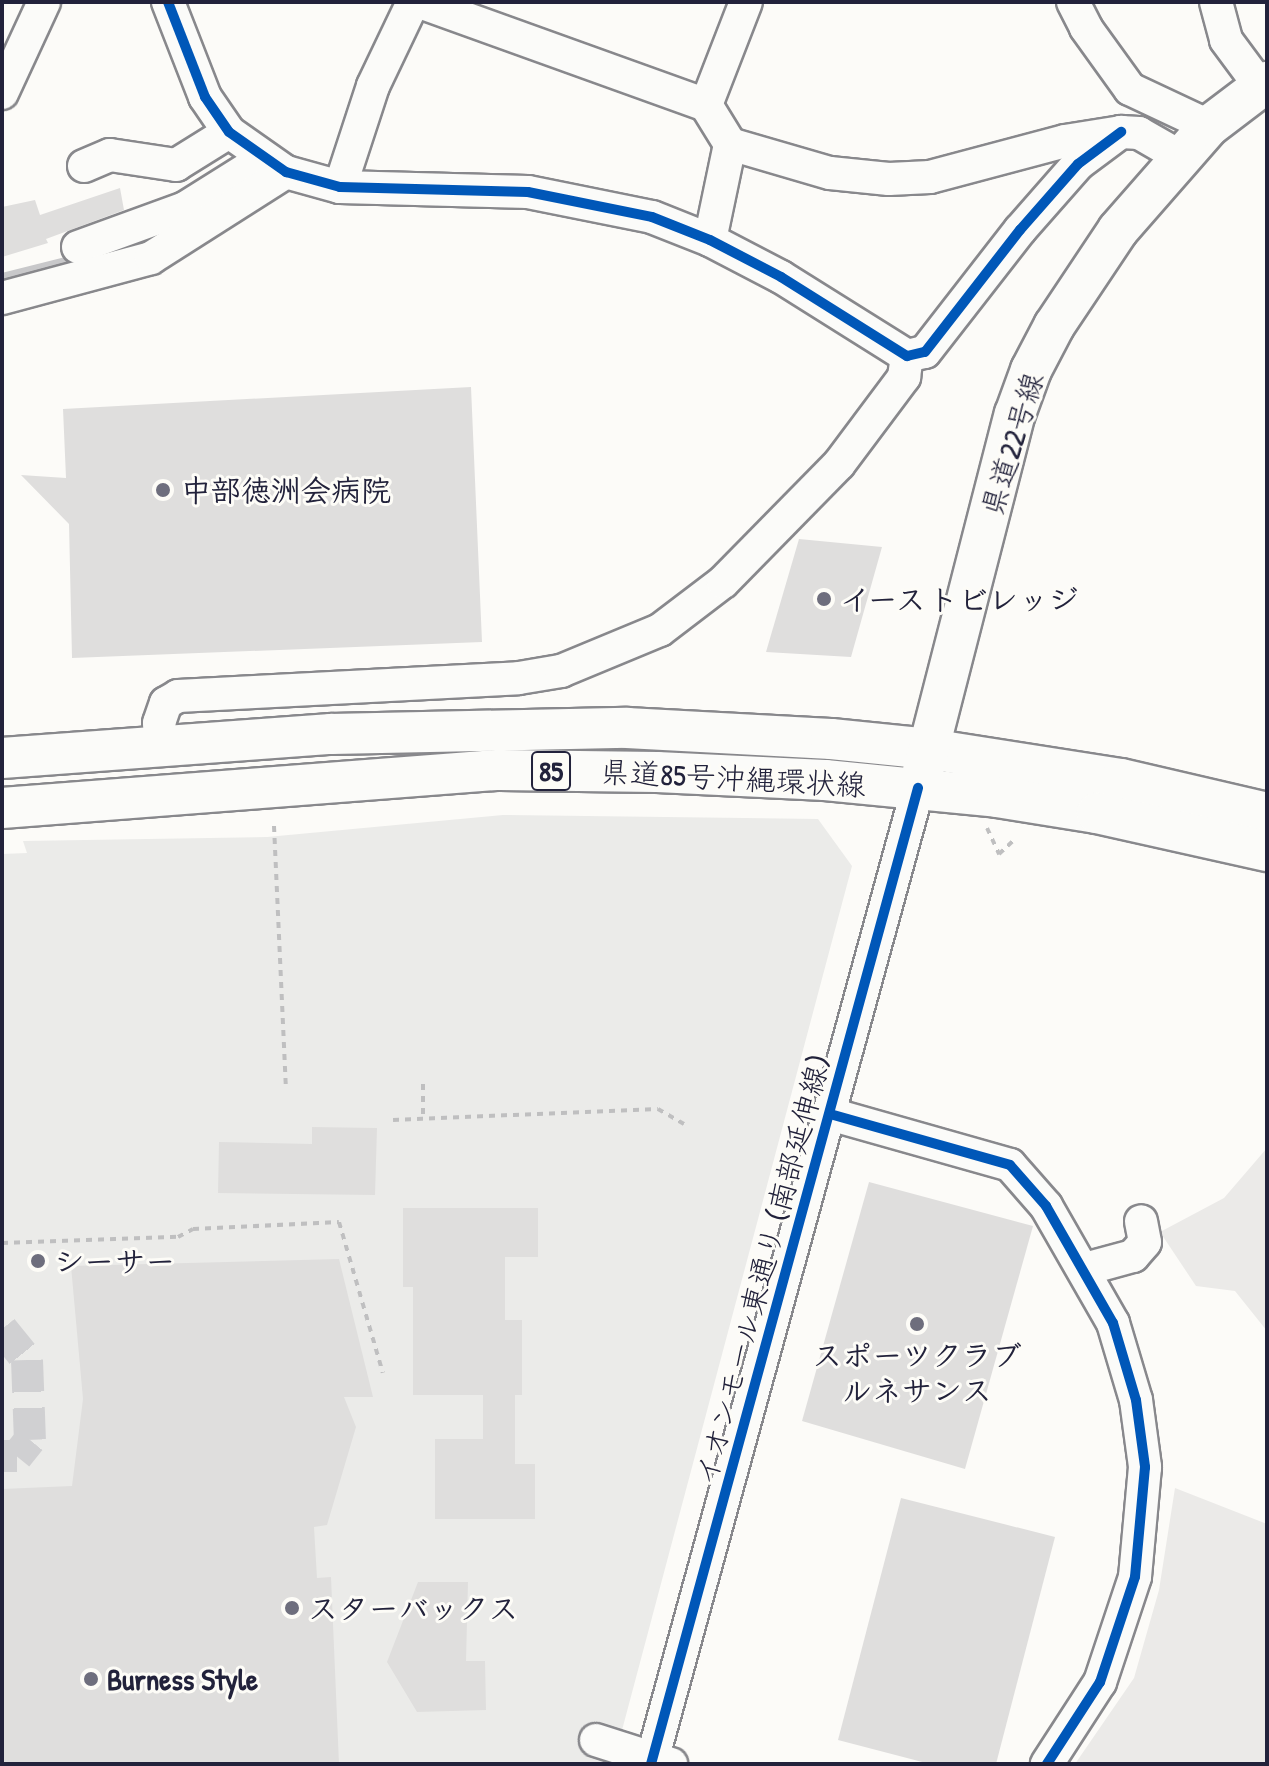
<!DOCTYPE html>
<html>
<head>
<meta charset="utf-8">
<style>
  body { margin:0 }
  #map { position:relative; width:1269px; height:1766px; overflow:hidden; background:#fcfbf8; font-family:"Patrick Hand","Klee One",sans-serif }
  div>[style] { position:absolute }
  [style*='--x'] { left:calc(var(--x)*1px); top:calc(var(--y)*1px); width:calc(var(--w)*1px); rotate:calc(var(--a)*1deg) }
  .built>* { inset:0; background:#ebebe9 }
  .green>* { inset:0; background:#ebeae8 }
  .stream>* { height:7px; margin:-3.5px; padding:0 3.5px; transform-origin:3.5px; border-radius:3.5px; background:#c8c8ca }
  .building>* { inset:0; background:#dfdedd }
  .minor-tunnel>* { height:32px; margin-top:-16px; transform-origin:0; background:repeating-linear-gradient(90deg,#d0d0d2 0 32px,transparent 0 48px) }
  .path>* { height:4px; margin-top:-2px; transform-origin:0; background:repeating-linear-gradient(90deg,#bfbfc0 0 6px,transparent 0 12px) }
  .roads { filter:drop-shadow(2px 0 #88888c) drop-shadow(-2px 0 #88888c) drop-shadow(0 2px #88888c) drop-shadow(0 -2px #88888c) }
  .minor>* { height:32px; margin:-16px; padding:0 16px; transform-origin:16px; border-radius:16px; background:#fbfbf9 }
  .major>* { height:40px; margin:-20px; padding:0 20px; transform-origin:20px; border-radius:20px; background:#fbfbf9 }
  .cycleway>* { height:10px; margin:-5px; padding:0 5px; transform-origin:5px; border-radius:5px; background:#0057b8 }
  .dots>* { width:22px; height:22px; translate:-50% -50%; box-sizing:border-box; border:4px solid #fdfcf7; border-radius:50% }
  span { translate:-50% -50%; white-space:nowrap; text-align:center; line-height:1.15; -webkit-text-stroke:6px #fdfcf7; paint-order:stroke }
  .shield-label span { padding:2px 6px; background:#fdfcf7; border:2px solid; border-radius:6px; -webkit-text-stroke-width:0 }
  .shield-label { font-size:28px; color:#22223b; font-weight:700 }
  .street-label { font-size:30px; color:#22223b }
  .poi-label { font-size:30px; color:#22223b; font-weight:700 }
  .left { translate:0 -50%; text-align:left }
  .frame { position:absolute; inset:0; border:4px solid #22223b; pointer-events:none }
</style>
</head>
<body>
<div id="map">
  <div class="built">
    <div style="clip-path:polygon(503px 815px,818px 819px,852px 866px,613px 1764px,2px 1764px,2px 854px,27px 853px,23px 841px,267px 837px)"></div>
  </div>
  <div class="green">
    <div style="clip-path:polygon(1267px 1148px,1267px 1331px,1235px 1291px,1196px 1286px,1160px 1232px,1224px 1198px)"></div>
    <div style="clip-path:polygon(1175px 1488px,1267px 1524px,1267px 1764px,1075px 1764px,1134px 1678px,1159px 1590px)"></div>
  </div>
  <div class="stream">
    <div style="--x:2;--y:276;--w:77;--a:-14.2"></div>
  </div>
  <div class="building">
    <div style="clip-path:polygon(120px 188px,124px 210px,46px 239px,48px 243px,2px 257px,2px 207px,35px 200px,40px 215px)"></div>
    <div style="clip-path:polygon(471px 387px,482px 642px,72px 658px,69px 524px,21px 475px,66px 478px,63px 409px)"></div>
    <div style="clip-path:polygon(799px 539px,882px 547px,851px 657px,766px 652px)"></div>
    <div style="clip-path:polygon(312px 1127px,377px 1128px,375px 1195px,218px 1193px,219px 1142px,312px 1144px)"></div>
    <div style="clip-path:polygon(869px 1182px,1033px 1226px,965px 1469px,802px 1421px)"></div>
    <div style="clip-path:polygon(403px 1208px,538px 1208px,538px 1257px,505px 1257px,505px 1320px,522px 1320px,522px 1395px,515px 1395px,515px 1464px,535px 1464px,535px 1519px,435px 1519px,435px 1439px,483px 1439px,483px 1395px,413px 1395px,413px 1287px,403px 1287px)"></div>
    <div style="clip-path:polygon(339px 1259px,373px 1397px,344px 1397px,356px 1427px,327px 1525px,314px 1527px,317px 1578px,331px 1577px,339px 1764px,2px 1764px,2px 1489px,72px 1486px,83px 1399px,71px 1266px)"></div>
    <div style="clip-path:polygon(901px 1498px,1055px 1537px,996px 1764px,930px 1764px,838px 1740px)"></div>
    <div style="clip-path:polygon(418px 1582px,468px 1582px,466px 1661px,485px 1661px,486px 1710px,417px 1712px,387px 1662px)"></div>
  </div>
  <div class="minor-tunnel">
    <div style="--x:2;--y:1329;--w:40;--a:51"></div>
    <div style="--x:27;--y:1360;--w:80;--a:87.9"></div>
    <div style="--x:30;--y:1440;--w:21;--a:129"></div>
    <div style="--x:17;--y:1456;--w:15;--a:180"></div>
  </div>
  <div class="path">
    <div style="--x:274;--y:826;--w:264;--a:87.4"></div>
    <div style="--x:987;--y:828;--w:29;--a:65"></div>
    <div style="--x:999;--y:854;--w:19;--a:-43"></div>
    <div style="--x:423;--y:1084;--w:34;--a:90"></div>
    <div style="--x:393;--y:1120;--w:265;--a:-2.4"></div>
    <div style="--x:658;--y:1109;--w:30;--a:30"></div>
    <div style="--x:2;--y:1243;--w:176;--a:-2"></div>
    <div style="--x:178;--y:1237;--w:17;--a:-28"></div>
    <div style="--x:193;--y:1229;--w:146;--a:-2.7"></div>
    <div style="--x:339;--y:1222;--w:157;--a:73.8"></div>
  </div>
  <div class="roads">
    <div class="minor">
      <div style="--x:168;--y:2;--w:102;--a:68.7"></div>
      <div style="--x:205;--y:97;--w:42;--a:55.6"></div>
      <div style="--x:229;--y:132;--w:70;--a:35.1"></div>
      <div style="--x:286;--y:172;--w:56;--a:15.5"></div>
      <div style="--x:340;--y:187;--w:188;--a:1.5"></div>
      <div style="--x:528;--y:192;--w:126;--a:11.4"></div>
      <div style="--x:652;--y:217;--w:62;--a:21.6"></div>
      <div style="--x:710;--y:240;--w:80;--a:27.5"></div>
      <div style="--x:781;--y:277;--w:149;--a:32.1"></div>
      <div style="--x:907;--y:356;--w:18;--a:-13"></div>
      <div style="--x:925;--y:352;--w:155;--a:-52.1"></div>
      <div style="--x:1020;--y:230;--w:88;--a:-48.7"></div>
      <div style="--x:1078;--y:164;--w:54;--a:-36.7"></div>
      <div style="--x:420;--y:2;--w:304;--a:19.8"></div>
      <div style="--x:706;--y:105;--w:46;--a:58.4"></div>
      <div style="--x:730;--y:144;--w:104;--a:16.2"></div>
      <div style="--x:830;--y:173;--w:59;--a:5.8"></div>
      <div style="--x:889;--y:179;--w:41;--a:-2.8"></div>
      <div style="--x:930;--y:177;--w:140;--a:-14.9"></div>
      <div style="--x:1065;--y:141;--w:57;--a:-9.1"></div>
      <div style="--x:1121;--y:132;--w:18;--a:3"></div>
      <div style="--x:1139;--y:133;--w:46;--a:29.9"></div>
      <div style="--x:1073;--y:2;--w:29;--a:63"></div>
      <div style="--x:1086;--y:28;--w:75;--a:54.2"></div>
      <div style="--x:1130;--y:89;--w:87;--a:25.1"></div>
      <div style="--x:1216;--y:2;--w:39;--a:75"></div>
      <div style="--x:1226;--y:40;--w:57;--a:53.5"></div>
      <div style="--x:2;--y:93;--w:100;--a:-65.2"></div>
      <div style="--x:706;--y:105;--w:110;--a:-68.8"></div>
      <div style="--x:84;--y:166;--w:28;--a:-23"></div>
      <div style="--x:110;--y:155;--w:67;--a:8.6"></div>
      <div style="--x:176;--y:165;--w:62;--a:-31.9"></div>
      <div style="--x:340;--y:187;--w:106;--a:-71.9"></div>
      <div style="--x:373;--y:86;--w:93;--a:-64.5"></div>
      <div style="--x:710;--y:240;--w:98;--a:-78.2"></div>
      <div style="--x:78;--y:247;--w:114;--a:-20"></div>
      <div style="--x:185;--y:208;--w:94;--a:-32"></div>
      <div style="--x:2;--y:298;--w:154;--a:-15"></div>
      <div style="--x:151;--y:258;--w:160;--a:-32.5"></div>
      <div style="--x:160;--y:746;--w:23;--a:-92"></div>
      <div style="--x:159;--y:723;--w:21;--a:-71"></div>
      <div style="--x:166;--y:703;--w:14;--a:-30"></div>
      <div style="--x:178;--y:696;--w:341;--a:-3"></div>
      <div style="--x:519;--y:678;--w:43;--a:-9.5"></div>
      <div style="--x:561;--y:671;--w:107;--a:-22.5"></div>
      <div style="--x:660;--y:630;--w:79;--a:-37.3"></div>
      <div style="--x:723;--y:582;--w:165;--a:-45.5"></div>
      <div style="--x:839;--y:464;--w:109;--a:-53.2"></div>
      <div style="--x:904;--y:377;--w:21;--a:-82"></div>
      <div style="--x:830;--y:1114;--w:187;--a:15.8"></div>
      <div style="--x:1010;--y:1165;--w:55;--a:48.7"></div>
      <div style="--x:1046;--y:1206;--w:135;--a:60.2"></div>
      <div style="--x:1113;--y:1323;--w:80;--a:73.4"></div>
      <div style="--x:1136;--y:1400;--w:68;--a:82.3"></div>
      <div style="--x:1145;--y:1467;--w:110;--a:95.2"></div>
      <div style="--x:1135;--y:1577;--w:111;--a:108.4"></div>
      <div style="--x:1100;--y:1682;--w:98;--a:122.9"></div>
      <div style="--x:1085;--y:1269;--w:50;--a:-15.2"></div>
      <div style="--x:1133;--y:1256;--w:18;--a:-49"></div>
      <div style="--x:1145;--y:1242;--w:21;--a:-101"></div>
      <div style="--x:596;--y:1740;--w:79;--a:17.7"></div>
      <div style="--x:651;--y:1764;--w:1012;--a:-74.7"></div>
    </div>
    <div class="major">
      <div style="--x:2;--y:758;--w:330;--a:-4.2"></div>
      <div style="--x:331;--y:734;--w:296;--a:-1.2"></div>
      <div style="--x:627;--y:728;--w:204;--a:3.1"></div>
      <div style="--x:831;--y:739;--w:99;--a:5.8"></div>
      <div style="--x:929;--y:749;--w:194;--a:8.9"></div>
      <div style="--x:1121;--y:779;--w:150;--a:13.1"></div>
      <div style="--x:922;--y:775;--w:373;--a:-75.6"></div>
      <div style="--x:1015;--y:414;--w:47;--a:-70"></div>
      <div style="--x:1031;--y:370;--w:50;--a:-62.4"></div>
      <div style="--x:1054;--y:326;--w:115;--a:-56.3"></div>
      <div style="--x:1118;--y:230;--w:138;--a:-48.8"></div>
      <div style="--x:1209;--y:126;--w:73;--a:-37.2"></div>
      <div style="--x:2;--y:808;--w:499;--a:-4.4"></div>
      <div style="--x:500;--y:770;--w:157;--a:0.7"></div>
      <div style="--x:657;--y:772;--w:168;--a:2.7"></div>
      <div style="--x:825;--y:780;--w:173;--a:5.6"></div>
      <div style="--x:997;--y:797;--w:101;--a:9.1"></div>
      <div style="--x:1097;--y:813;--w:174;--a:12.6"></div>
    </div>
  </div>
  <div class="cycleway">
    <div style="--x:168;--y:2;--w:102;--a:68.7"></div>
    <div style="--x:205;--y:97;--w:42;--a:55.6"></div>
    <div style="--x:229;--y:132;--w:70;--a:35.1"></div>
    <div style="--x:286;--y:172;--w:56;--a:15.5"></div>
    <div style="--x:340;--y:187;--w:188;--a:1.5"></div>
    <div style="--x:528;--y:192;--w:126;--a:11.4"></div>
    <div style="--x:652;--y:217;--w:62;--a:21.6"></div>
    <div style="--x:710;--y:240;--w:80;--a:27.5"></div>
    <div style="--x:781;--y:277;--w:149;--a:32.1"></div>
    <div style="--x:907;--y:356;--w:18;--a:-13"></div>
    <div style="--x:925;--y:352;--w:155;--a:-52.1"></div>
    <div style="--x:1020;--y:230;--w:88;--a:-48.7"></div>
    <div style="--x:1078;--y:164;--w:54;--a:-36.7"></div>
    <div style="--x:830;--y:1114;--w:187;--a:15.8"></div>
    <div style="--x:1010;--y:1165;--w:55;--a:48.7"></div>
    <div style="--x:1046;--y:1206;--w:135;--a:60.2"></div>
    <div style="--x:1113;--y:1323;--w:80;--a:73.4"></div>
    <div style="--x:1136;--y:1400;--w:68;--a:82.3"></div>
    <div style="--x:1145;--y:1467;--w:110;--a:95.2"></div>
    <div style="--x:1135;--y:1577;--w:111;--a:108.4"></div>
    <div style="--x:1100;--y:1682;--w:98;--a:122.9"></div>
    <div style="--x:651;--y:1764;--w:1012;--a:-74.7"></div>
  </div>
  <div class="dots">
    <div style="left:163px;top:490px;background:#6e6e7d"></div>
    <div style="left:824px;top:599px;background:#6e6e7d"></div>
    <div style="left:38px;top:1261px;background:#6e6e7d"></div>
    <div style="left:917px;top:1324px;background:#6e6e7d"></div>
    <div style="left:292px;top:1608px;background:#6e6e7d"></div>
    <div style="left:91px;top:1679px;background:#6e6e7d"></div>
  </div>
  <div class="shield-label">
    <span style="left:551px;top:771px">85</span>
  </div>
  <div class="street-label">
    <span style="left:1012px;top:444px;rotate:-73deg">県道22号線</span>
    <span style="left:733px;top:778px;rotate:3deg">県道85号沖縄環状線</span>
    <span style="left:762px;top:1270px;rotate:-75deg">イオンモール東通り (南部延伸線)</span>
  </div>
  <div class="poi-label">
    <span class="left" style="left:181px;top:490px">中部徳洲会病院</span>
    <span class="left" style="left:840px;top:599px">イーストビレッジ</span>
    <span class="left" style="left:54px;top:1261px">シーサー</span>
    <span style="left:917px;top:1372px">スポーツクラブ<br>ルネサンス</span>
    <span class="left" style="left:308px;top:1608px">スターバックス</span>
    <span class="left" style="left:107px;top:1679px">Burness Style</span>
  </div>
  <div class="frame"></div>
</div>
</body>
</html>
